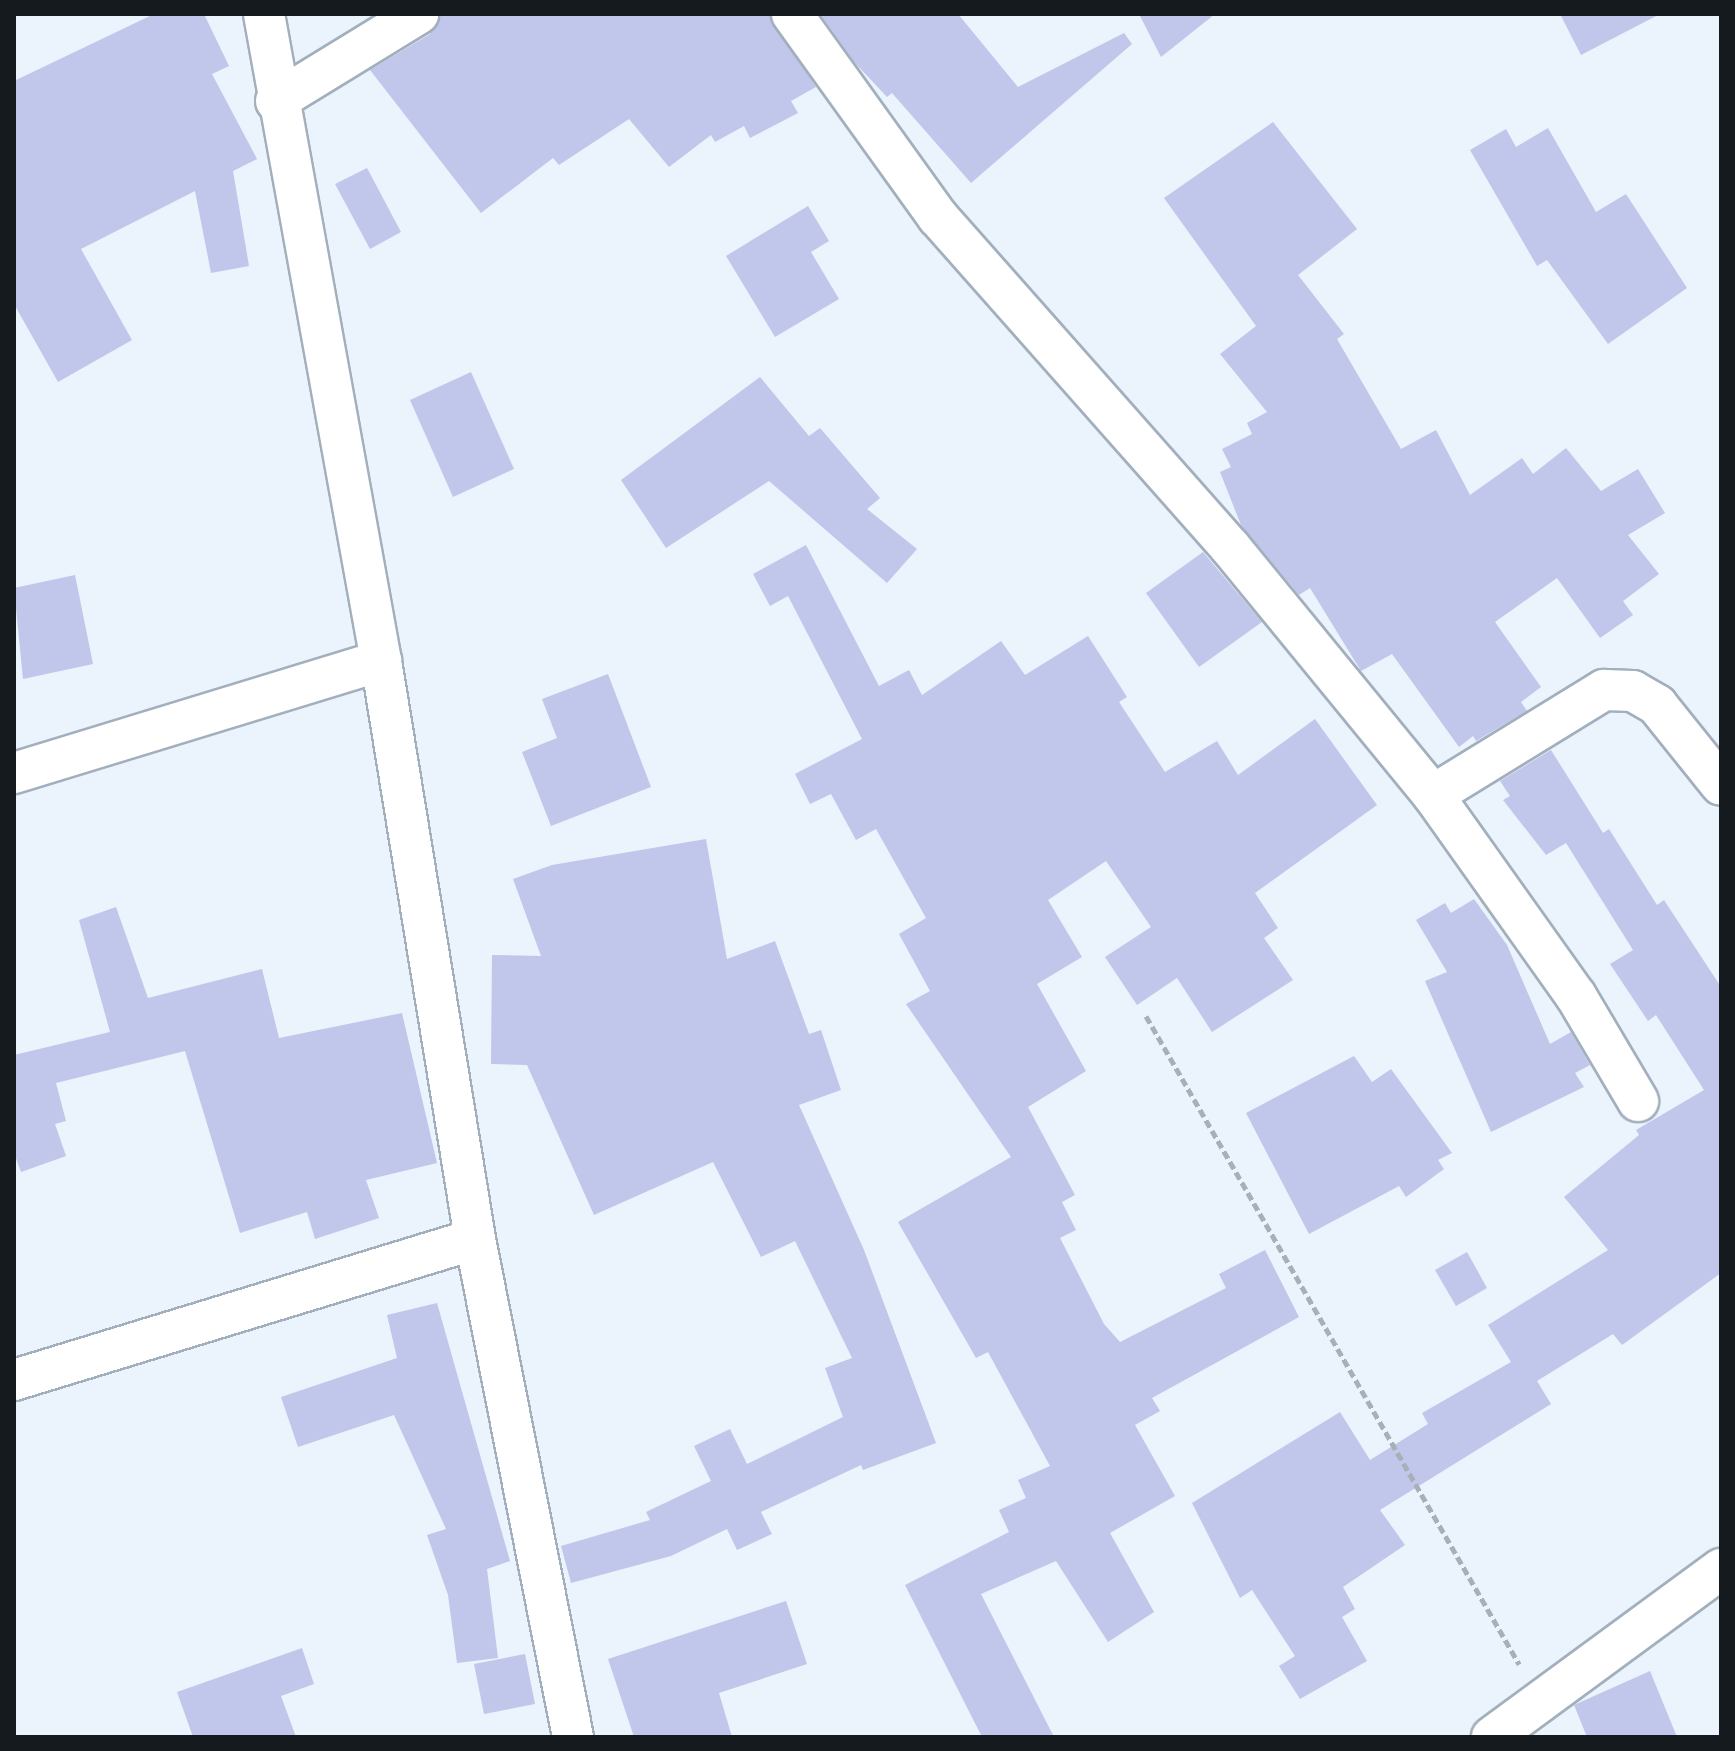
<!DOCTYPE html>
<html>
<head>
<meta charset="utf-8">
<style>
  body { margin:0 }
  #map { position:relative; width:1735px; height:1751px; overflow:hidden; background:#ebf3fc; font-family:Overpass,sans-serif }
  div>[style] { position:absolute }
  [style*='--x'] { left:calc(var(--x)*1px); top:calc(var(--y)*1px); width:calc(var(--w)*1px); rotate:calc(var(--a)*1deg) }
  .building>* { inset:0; background:#c1c6eb }
  .path>* { height:5px; margin-top:-2.5px; transform-origin:0; background:repeating-linear-gradient(90deg,#a8afb7 0 8px,transparent 0 12px) }
  .roads { filter:drop-shadow(2px 0 #a2afbd) drop-shadow(-2px 0 #a2afbd) drop-shadow(0 2px #a2afbd) drop-shadow(0 -2px #a2afbd) }
  .street>* { height:40px; margin:-20px; padding:0 20px; transform-origin:20px; border-radius:20px; background:#fff }
  span { translate:-50% -50%; white-space:nowrap; text-align:center; line-height:1.15; -webkit-text-stroke:6px #ebf3fc; paint-order:stroke }
  .frame { position:absolute; inset:0; border:16px solid #151a1f; pointer-events:none }
</style>
</head>
<body>
<div id="map">
  <div class="building">
    <div style="clip-path:polygon(154px 14px,204px 14px,229px 66px,212px 74px,257px 159px,233px 171px,249px 266px,211px 273px,195px 191px,81px 249px,132px 340px,58px 382px,14px 304px,14px 81px)"></div>
    <div style="clip-path:polygon(441px 14px,769px 14px,816px 87px,791px 101px,798px 113px,750px 138px,744px 126px,715px 142px,711px 135px,669px 167px,629px 119px,559px 165px,553px 158px,481px 213px,370px 70px,430px 34px)"></div>
    <div style="clip-path:polygon(820px 14px,958px 14px,1018px 87px,1124px 33px,1132px 44px,971px 183px,892px 93px,887px 97px,856px 64px)"></div>
    <div style="clip-path:polygon(1139px 14px,1215px 14px,1161px 57px)"></div>
    <div style="clip-path:polygon(1560px 14px,1660px 14px,1581px 55px)"></div>
    <div style="clip-path:polygon(1273px 122px,1357px 229px,1298px 275px,1344px 334px,1337px 339px,1401px 449px,1436px 430px,1470px 495px,1522px 458px,1533px 474px,1566px 448px,1601px 491px,1638px 469px,1665px 513px,1628px 535px,1659px 574px,1623px 601px,1633px 615px,1600px 638px,1557px 578px,1495px 622px,1541px 687px,1521px 702px,1527px 711px,1476px 741px,1473px 736px,1459px 747px,1392px 654px,1361px 671px,1310px 588px,1299px 595px,1241px 525px,1220px 472px,1231px 467px,1222px 449px,1252px 434px,1247px 423px,1267px 412px,1220px 354px,1256px 326px,1164px 198px)"></div>
    <div style="clip-path:polygon(1548px 128px,1596px 212px,1626px 194px,1687px 288px,1608px 344px,1547px 260px,1537px 266px,1470px 150px,1506px 129px,1516px 147px)"></div>
    <div style="clip-path:polygon(367px 168px,401px 232px,370px 249px,335px 184px)"></div>
    <div style="clip-path:polygon(808px 206px,829px 241px,811px 252px,839px 299px,775px 337px,726px 256px)"></div>
    <div style="clip-path:polygon(471px 372px,514px 469px,453px 497px,410px 400px)"></div>
    <div style="clip-path:polygon(760px 377px,809px 436px,820px 428px,880px 498px,867px 509px,917px 549px,887px 583px,769px 481px,666px 548px,621px 480px)"></div>
    <div style="clip-path:polygon(806px 545px,879px 686px,909px 670px,922px 695px,1001px 641px,1025px 675px,1088px 636px,1127px 697px,1119px 702px,1165px 772px,1217px 741px,1238px 775px,1315px 719px,1377px 805px,1255px 893px,1278px 928px,1264px 938px,1293px 980px,1212px 1032px,1177px 978px,1137px 1005px,1105px 957px,1151px 927px,1106px 861px,1048px 900px,1082px 957px,1037px 984px,1086px 1071px,1028px 1107px,1075px 1195px,1062px 1202px,1076px 1230px,1060px 1238px,1104px 1324px,1120px 1342px,1226px 1288px,1219px 1274px,1265px 1250px,1299px 1317px,1152px 1398px,1160px 1411px,1135px 1425px,1175px 1496px,1110px 1533px,1154px 1612px,1108px 1642px,1056px 1561px,981px 1594px,1054px 1737px,982px 1737px,905px 1585px,1009px 1532px,999px 1510px,1026px 1498px,1018px 1480px,1050px 1466px,988px 1352px,976px 1358px,898px 1222px,1011px 1157px,906px 1004px,930px 991px,899px 934px,926px 918px,876px 829px,856px 840px,831px 794px,810px 804px,795px 774px,862px 739px,788px 596px,770px 606px,753px 574px)"></div>
    <div style="clip-path:polygon(1203px 552px,1262px 622px,1199px 667px,1146px 593px)"></div>
    <div style="clip-path:polygon(75px 575px,93px 664px,23px 679px,14px 588px)"></div>
    <div style="clip-path:polygon(608px 674px,651px 787px,551px 826px,522px 752px,557px 738px,542px 699px)"></div>
    <div style="clip-path:polygon(1551px 750px,1603px 833px,1609px 829px,1657px 905px,1664px 900px,1721px 987px,1721px 1273px,1622px 1345px,1613px 1334px,1537px 1381px,1551px 1404px,1380px 1510px,1405px 1545px,1343px 1587px,1355px 1609px,1342px 1617px,1367px 1661px,1300px 1699px,1279px 1666px,1295px 1656px,1252px 1590px,1240px 1598px,1192px 1503px,1340px 1412px,1370px 1460px,1428px 1424px,1422px 1413px,1511px 1362px,1488px 1325px,1608px 1250px,1564px 1197px,1639px 1135px,1636px 1130px,1704px 1090px,1656px 1015px,1648px 1021px,1610px 964px,1633px 950px,1566px 843px,1546px 855px,1503px 800px,1510px 796px,1500px 781px)"></div>
    <div style="clip-path:polygon(706px 839px,727px 959px,775px 941px,809px 1034px,821px 1030px,841px 1090px,799px 1105px,864px 1250px,936px 1443px,863px 1470px,861px 1465px,761px 1512px,772px 1534px,737px 1550px,727px 1529px,671px 1556px,571px 1583px,561px 1546px,650px 1520px,646px 1512px,711px 1481px,694px 1446px,730px 1429px,747px 1464px,843px 1417px,825px 1368px,852px 1358px,795px 1241px,761px 1257px,713px 1162px,594px 1215px,527px 1065px,491px 1064px,492px 955px,541px 956px,513px 879px,552px 865px)"></div>
    <div style="clip-path:polygon(1474px 899px,1507px 945px,1550px 1044px,1571px 1032px,1590px 1065px,1575px 1073px,1584px 1087px,1491px 1132px,1425px 981px,1447px 972px,1416px 920px,1445px 903px,1451px 913px)"></div>
    <div style="clip-path:polygon(116px 907px,148px 998px,262px 969px,279px 1038px,402px 1013px,437px 1163px,366px 1180px,379px 1218px,315px 1239px,307px 1212px,240px 1233px,185px 1051px,56px 1083px,66px 1121px,55px 1124px,66px 1156px,21px 1172px,14px 1153px,14px 1055px,110px 1032px,79px 920px)"></div>
    <div style="clip-path:polygon(1354px 1056px,1372px 1082px,1391px 1069px,1452px 1153px,1438px 1160px,1444px 1169px,1406px 1197px,1399px 1186px,1309px 1234px,1246px 1113px)"></div>
    <div style="clip-path:polygon(1467px 1252px,1487px 1288px,1456px 1306px,1435px 1270px)"></div>
    <div style="clip-path:polygon(437px 1303px,510px 1561px,487px 1569px,498px 1658px,457px 1663px,448px 1595px,427px 1535px,446px 1529px,394px 1415px,298px 1447px,281px 1397px,397px 1358px,387px 1315px)"></div>
    <div style="clip-path:polygon(786px 1601px,807px 1664px,719px 1693px,732px 1737px,634px 1737px,608px 1659px)"></div>
    <div style="clip-path:polygon(302px 1648px,314px 1684px,281px 1696px,296px 1737px,193px 1737px,177px 1692px)"></div>
    <div style="clip-path:polygon(525px 1654px,535px 1704px,484px 1714px,474px 1664px)"></div>
    <div style="clip-path:polygon(1650px 1671px,1677px 1737px,1587px 1737px,1574px 1705px)"></div>
  </div>
  <div class="path">
    <div style="--x:1146;--y:1016;--w:748;--a:60.07"></div>
  </div>
  <div class="roads">
    <div class="street">
      <div style="--x:264;--y:14;--w:657;--a:79.75"></div>
      <div style="--x:381;--y:661;--w:586;--a:80.76"></div>
      <div style="--x:475;--y:1239;--w:508;--a:78.87"></div>
      <div style="--x:792;--y:14;--w:250;--a:54.3"></div>
      <div style="--x:938;--y:217;--w:441;--a:48.5"></div>
      <div style="--x:1230;--y:547;--w:320;--a:50.7"></div>
      <div style="--x:1433;--y:795;--w:247;--a:54.6"></div>
      <div style="--x:1576;--y:996;--w:122;--a:59.4"></div>
      <div style="--x:276;--y:101;--w:167;--a:-31.5"></div>
      <div style="--x:14;--y:773;--w:384;--a:-17"></div>
      <div style="--x:1433;--y:795;--w:201;--a:-31.6"></div>
      <div style="--x:1604;--y:690;--w:29;--a:2"></div>
      <div style="--x:1633;--y:691;--w:28;--a:30"></div>
      <div style="--x:1657;--y:705;--w:102;--a:51.3"></div>
      <div style="--x:14;--y:1380;--w:482;--a:-17"></div>
      <div style="--x:1492;--y:1737;--w:284;--a:-36.3"></div>
    </div>
  </div>
  <div class="frame"></div>
</div>
</body>
</html>
